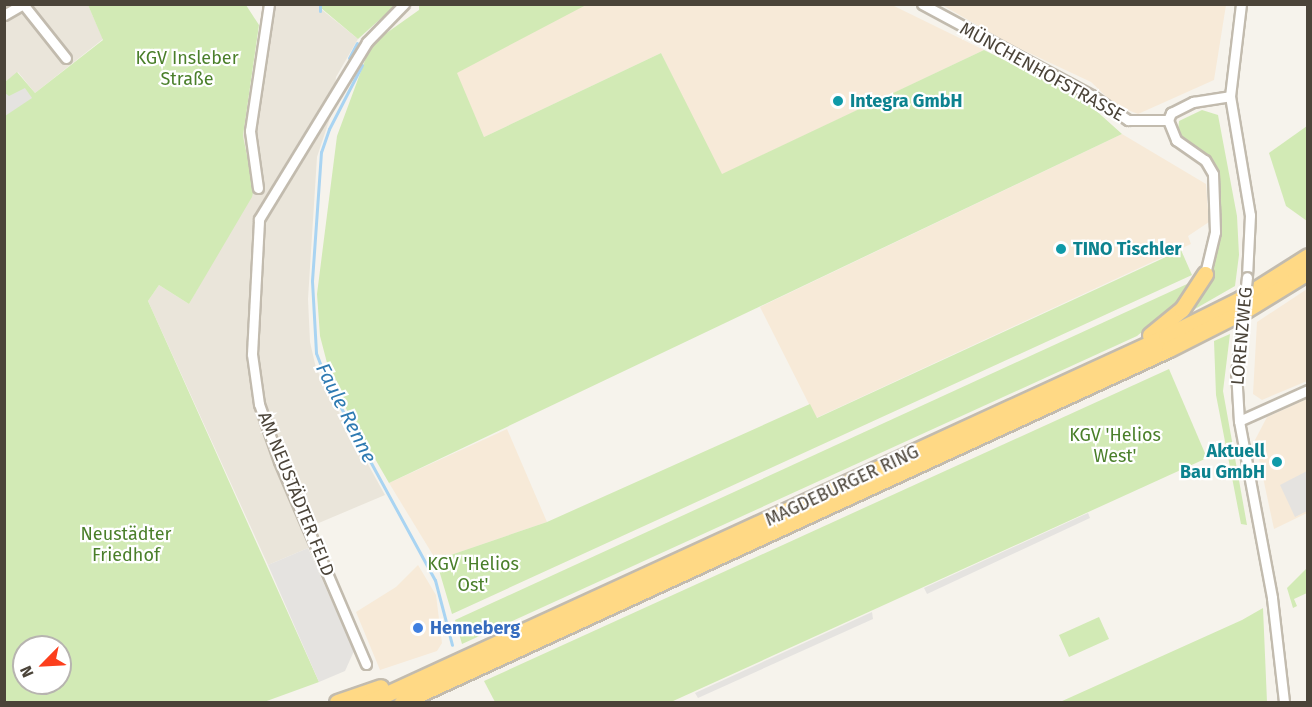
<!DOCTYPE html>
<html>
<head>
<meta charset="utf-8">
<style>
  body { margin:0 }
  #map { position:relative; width:1312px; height:707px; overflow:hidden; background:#f6f3ec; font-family:"Fira Sans",sans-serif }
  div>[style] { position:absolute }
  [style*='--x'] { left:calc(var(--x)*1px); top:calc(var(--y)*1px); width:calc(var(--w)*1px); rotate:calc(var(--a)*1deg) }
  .residential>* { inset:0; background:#eae5da }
  .commercial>* { inset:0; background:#f7ead8 }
  .green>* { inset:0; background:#d2eab5 }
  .parking>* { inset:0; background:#e5e3e0 }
  .stream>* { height:3px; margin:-1.5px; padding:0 1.5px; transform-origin:1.5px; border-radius:1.5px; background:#a9d4f2 }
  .roads { filter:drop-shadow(2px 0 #c2bbae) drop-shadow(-2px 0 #c2bbae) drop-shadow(0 2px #c2bbae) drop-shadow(0 -2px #c2bbae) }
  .minor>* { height:9px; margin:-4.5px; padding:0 4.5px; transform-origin:4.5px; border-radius:4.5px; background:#fff }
  .trunk>* { height:15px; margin:-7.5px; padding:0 7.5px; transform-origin:7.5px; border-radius:7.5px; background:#ffd985 }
  .bridges { filter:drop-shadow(2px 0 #c2bbae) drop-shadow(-2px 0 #c2bbae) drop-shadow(0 2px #c2bbae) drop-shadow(0 -2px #c2bbae) }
  .minor-bridge>* { height:9px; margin:-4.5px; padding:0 4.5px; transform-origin:4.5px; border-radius:4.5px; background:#fff }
  .dots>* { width:16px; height:16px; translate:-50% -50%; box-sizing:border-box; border:3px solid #fff; border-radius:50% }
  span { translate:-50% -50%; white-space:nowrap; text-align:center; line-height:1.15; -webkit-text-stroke:4.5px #fff; paint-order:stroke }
  .park-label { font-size:18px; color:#4a7f2a }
  .street-label { font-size:18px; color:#4b4439 }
  .culture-label { font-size:18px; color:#0d838f; font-weight:700 }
  .left { translate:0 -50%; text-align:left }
  .right { translate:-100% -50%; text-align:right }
  .shop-label { font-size:18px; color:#366cbe; font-weight:700 }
  .water-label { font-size:20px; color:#2e7ab2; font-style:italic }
  .frame { position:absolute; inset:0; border:6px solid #4b4439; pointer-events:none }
  .north { position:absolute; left:12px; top:635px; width:60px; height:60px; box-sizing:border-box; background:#fff; border:2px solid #b7b4b0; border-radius:50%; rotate:246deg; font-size:16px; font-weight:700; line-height:24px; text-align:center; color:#4b4439 }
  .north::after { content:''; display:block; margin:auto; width:21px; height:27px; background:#fc3f1d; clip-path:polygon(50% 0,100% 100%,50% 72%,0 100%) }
</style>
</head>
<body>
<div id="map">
  <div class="residential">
    <div style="clip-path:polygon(5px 5px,88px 5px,103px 39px,35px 93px,18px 72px,5px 82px)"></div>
    <div style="clip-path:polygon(263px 5px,321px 5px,321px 9px,358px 39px,336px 77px,333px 109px,317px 157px,308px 299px,310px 342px,316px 368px,328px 392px,385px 495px,314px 525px,308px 548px,268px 565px,148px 301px,159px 285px,189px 304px,254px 189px,243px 136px)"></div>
  </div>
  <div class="commercial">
    <div style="clip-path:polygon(586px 4px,892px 5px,984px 50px,721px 175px,661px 53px,484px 137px,456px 73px)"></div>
    <div style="clip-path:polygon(942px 5px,1226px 5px,1214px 80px,1138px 114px,1115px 105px,1091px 82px,1012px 45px)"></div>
    <div style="clip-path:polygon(1122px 134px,1206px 184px,1209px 222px,1188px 236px,1191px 244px,816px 418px,760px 307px)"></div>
    <div style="clip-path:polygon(1307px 289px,1307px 381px,1262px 400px,1253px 394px,1257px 322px)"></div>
    <div style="clip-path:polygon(1307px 399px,1307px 513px,1274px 529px,1255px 440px,1267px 417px)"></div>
    <div style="clip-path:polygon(507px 429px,547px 522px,436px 560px,389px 483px)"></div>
    <div style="clip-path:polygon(418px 565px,436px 595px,442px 643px,437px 651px,380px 670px,356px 612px,396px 587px)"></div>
  </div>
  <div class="green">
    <div style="clip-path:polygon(evenodd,88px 5px,246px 5px,259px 25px,243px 136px,254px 189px,252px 197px,189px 304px,159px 285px,148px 301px,319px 682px,264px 702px,5px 702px,5px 82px,17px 72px,35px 93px,103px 40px,88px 5px,24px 647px,60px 647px,60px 683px,24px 683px,24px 647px)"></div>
    <div style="clip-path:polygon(321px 5px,321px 4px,396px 5px,358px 39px,321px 8px)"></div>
    <div style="clip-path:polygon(419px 5px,586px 5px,457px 73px,484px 137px,661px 53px,722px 174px,984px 50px,1082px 98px,1122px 134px,389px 483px,333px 386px,320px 336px,317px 294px,337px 136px,371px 44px,419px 10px)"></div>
    <div style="clip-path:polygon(1202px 110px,1218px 115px,1237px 216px,1239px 255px,1235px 286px,1181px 317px,1208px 277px,1218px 243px,1216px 168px,1206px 155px,1181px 139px,1178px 131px,1179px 121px)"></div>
    <div style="clip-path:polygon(1307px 126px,1308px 221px,1307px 221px,1286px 206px,1269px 153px)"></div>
    <div style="clip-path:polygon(1181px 250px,1192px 275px,452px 614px,436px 560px,547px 522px,810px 404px,817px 418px)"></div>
    <div style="clip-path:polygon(1198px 279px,1189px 293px,1137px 336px,462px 644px,455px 620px)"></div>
    <div style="clip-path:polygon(1230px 334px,1223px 391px,1247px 525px,1241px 524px,1216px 395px,1214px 341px)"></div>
    <div style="clip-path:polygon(1169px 369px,1207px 458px,671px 702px,495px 702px,484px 681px)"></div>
    <div style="clip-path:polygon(1307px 568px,1307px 593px,1294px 599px,1297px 606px,1293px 608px,1287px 588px)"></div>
    <div style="clip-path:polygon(1263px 608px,1267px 702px,1060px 702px,1242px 620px)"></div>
    <div style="clip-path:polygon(1099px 617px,1109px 639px,1069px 657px,1059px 635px)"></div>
  </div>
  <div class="parking">
    <div style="clip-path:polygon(25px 88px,32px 98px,5px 116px,5px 93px,9px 96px)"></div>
    <div style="clip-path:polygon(1307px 471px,1307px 511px,1295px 517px,1280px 485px)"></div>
    <div style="clip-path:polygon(1088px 513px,1090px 518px,927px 594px,924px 588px)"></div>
    <div style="clip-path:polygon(308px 548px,354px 651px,345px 671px,319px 682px,268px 565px)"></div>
    <div style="clip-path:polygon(872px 612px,873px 619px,698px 698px,695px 693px)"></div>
  </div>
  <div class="stream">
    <div style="--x:320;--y:11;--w:7;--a:-90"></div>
    <div style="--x:349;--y:58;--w:17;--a:-62"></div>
    <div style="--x:362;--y:65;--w:72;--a:117.3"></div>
    <div style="--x:329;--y:129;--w:24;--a:109"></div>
    <div style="--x:321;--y:152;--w:129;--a:94"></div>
    <div style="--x:312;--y:281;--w:72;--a:86.8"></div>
    <div style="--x:316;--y:353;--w:33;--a:69"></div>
    <div style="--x:328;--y:384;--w:223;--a:61.4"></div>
    <div style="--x:435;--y:580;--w:67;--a:75.3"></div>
  </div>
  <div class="roads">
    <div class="minor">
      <div style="--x:23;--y:4;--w:69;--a:51.5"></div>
      <div style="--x:922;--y:4;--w:192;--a:28.3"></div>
      <div style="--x:1091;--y:95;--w:45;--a:34"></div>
      <div style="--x:1128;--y:120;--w:40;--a:0"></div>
      <div style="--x:1168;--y:120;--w:8;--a:-67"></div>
      <div style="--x:1171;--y:113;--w:25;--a:-27"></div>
      <div style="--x:1193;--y:102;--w:37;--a:-9"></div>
      <div style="--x:1241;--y:4;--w:93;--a:96.8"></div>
      <div style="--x:1230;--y:96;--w:121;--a:80.5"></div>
      <div style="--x:1250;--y:215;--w:62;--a:92.8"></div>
      <div style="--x:4;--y:15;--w:22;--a:-30"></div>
      <div style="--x:1168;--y:120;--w:22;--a:68"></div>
      <div style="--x:1176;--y:140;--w:35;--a:35"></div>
      <div style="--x:1205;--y:160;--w:16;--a:60"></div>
      <div style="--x:1213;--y:174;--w:58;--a:88"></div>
      <div style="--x:1215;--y:232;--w:43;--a:103.4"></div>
      <div style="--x:258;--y:188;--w:58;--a:-98"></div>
      <div style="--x:250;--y:131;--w:128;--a:-81.5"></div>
      <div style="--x:1241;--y:333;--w:38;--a:97"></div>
      <div style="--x:1236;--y:371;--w:50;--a:86.6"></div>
      <div style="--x:1239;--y:421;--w:180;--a:79.4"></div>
      <div style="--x:1272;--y:598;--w:105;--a:83.4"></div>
      <div style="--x:1239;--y:421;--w:76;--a:-24.2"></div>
      <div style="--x:366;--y:664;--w:221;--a:-113.2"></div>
      <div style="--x:279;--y:461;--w:60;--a:-109.3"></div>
      <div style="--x:259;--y:404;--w:50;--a:-98"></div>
      <div style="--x:252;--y:354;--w:135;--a:-87"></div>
      <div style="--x:259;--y:219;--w:207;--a:-58.6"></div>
      <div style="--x:367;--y:42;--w:53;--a:-45.8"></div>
    </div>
    <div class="trunk">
      <div style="--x:1150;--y:335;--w:41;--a:-39.1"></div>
      <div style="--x:1182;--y:309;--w:42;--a:-56.7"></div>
      <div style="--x:337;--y:702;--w:46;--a:-18.8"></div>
      <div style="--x:369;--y:702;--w:877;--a:-24.67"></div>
      <div style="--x:1166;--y:336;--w:83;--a:-26.6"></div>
      <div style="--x:1240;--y:299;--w:80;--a:-32.3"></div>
      <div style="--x:402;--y:702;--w:844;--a:-24.71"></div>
      <div style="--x:1169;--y:349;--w:84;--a:-26.9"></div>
      <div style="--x:1244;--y:311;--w:75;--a:-31.4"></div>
    </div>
  </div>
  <div class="bridges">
    <div class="minor-bridge">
      <div style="--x:1241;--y:333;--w:56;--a:-83.9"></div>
    </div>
  </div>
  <div class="dots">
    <div style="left:838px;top:101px;background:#0f9aa8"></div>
    <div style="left:1061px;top:249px;background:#0f9aa8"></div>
    <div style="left:1277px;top:462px;background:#0f9aa8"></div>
    <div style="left:418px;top:628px;background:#3f7fe0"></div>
  </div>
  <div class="park-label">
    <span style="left:187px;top:69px">KGV Insleber<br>Straße</span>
    <span style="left:1115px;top:446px">KGV 'Helios<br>West'</span>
    <span style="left:126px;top:545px">Neustädter<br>Friedhof</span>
    <span style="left:473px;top:575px">KGV 'Helios<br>Ost'</span>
  </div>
  <div class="street-label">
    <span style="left:1042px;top:72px;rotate:29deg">MÜNCHENHOFSTRASSE</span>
    <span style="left:1242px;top:336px;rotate:-85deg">LORENZWEG</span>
    <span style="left:842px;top:486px;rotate:-25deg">MAGDEBURGER RING</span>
    <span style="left:296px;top:494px;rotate:68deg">AM NEUSTÄDTER FELD</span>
  </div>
  <div class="culture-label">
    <span class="left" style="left:850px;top:101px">Integra GmbH</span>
    <span class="left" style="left:1073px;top:249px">TINO Tischler</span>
    <span class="right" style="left:1265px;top:462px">Aktuell<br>Bau GmbH</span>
  </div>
  <div class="shop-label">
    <span class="left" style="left:430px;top:628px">Henneberg</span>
  </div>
  <div class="water-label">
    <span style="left:346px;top:413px;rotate:63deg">Faule Renne</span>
  </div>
  <div class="frame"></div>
  <div class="north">N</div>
</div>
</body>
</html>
